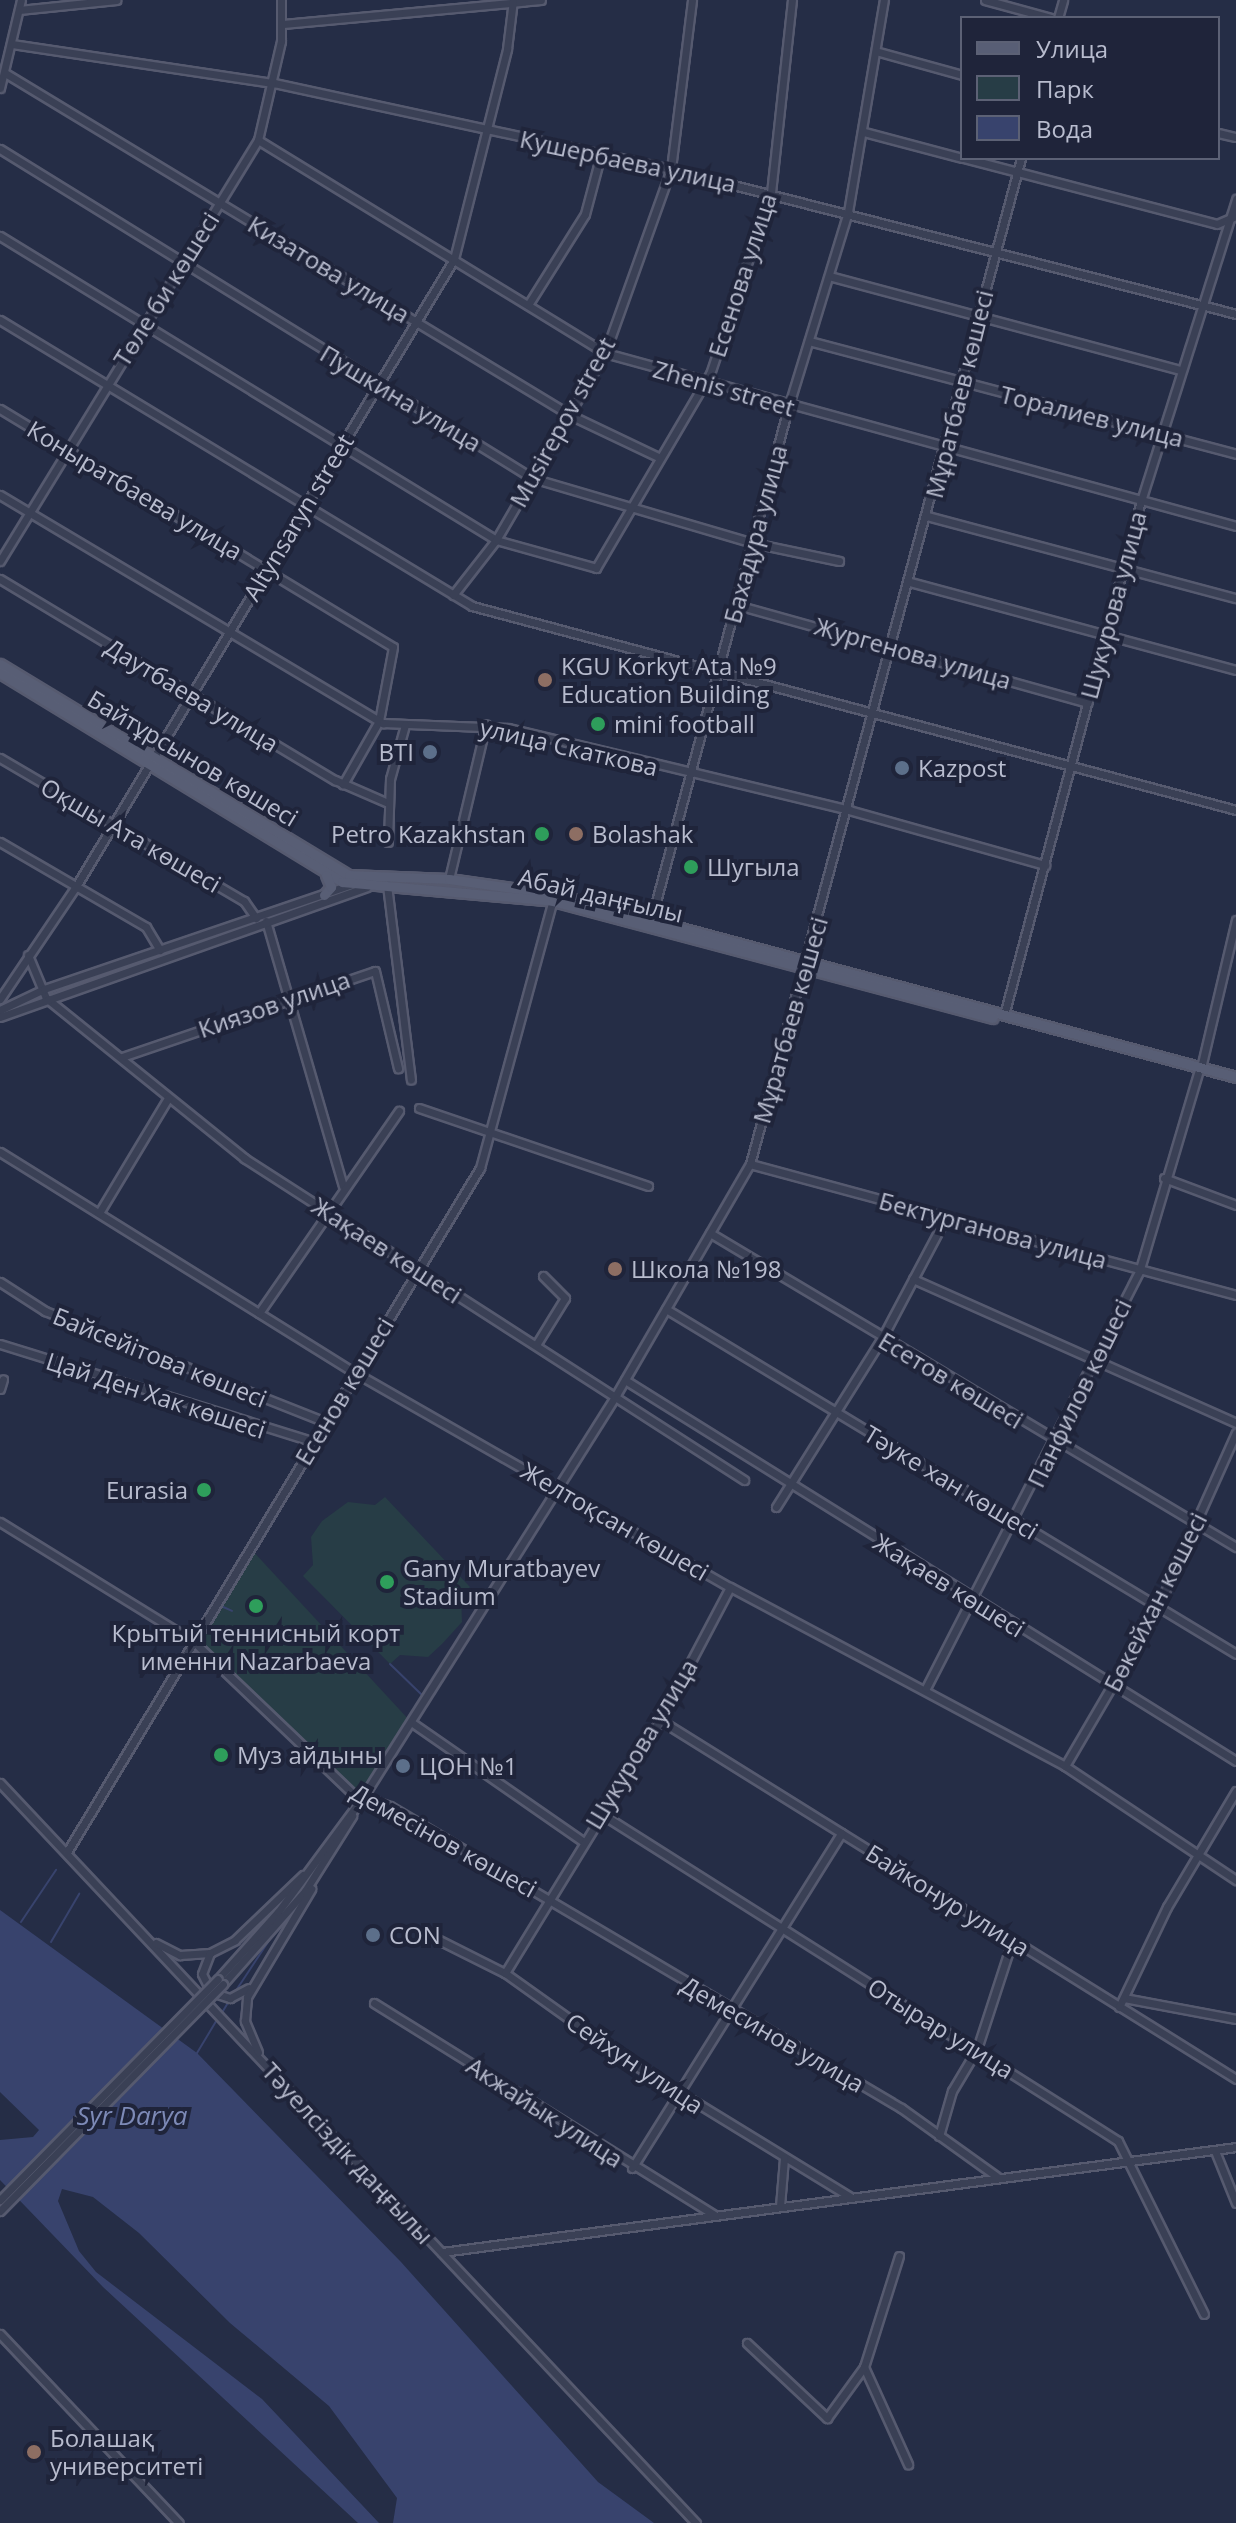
<!DOCTYPE html>
<html>
<head>
<meta charset="utf-8">
<style>
  body { margin:0 }
  #map { position:relative; width:1236px; height:2523px; overflow:hidden; background:#252d46; font-family:"Open Sans",sans-serif }
  div>[style] { position:absolute }
  [style*='--x'] { left:calc(var(--x)*1px); top:calc(var(--y)*1px); width:calc(var(--w)*1px); rotate:calc(var(--a)*1deg) }
  .green>* { inset:0; background:#273d46 }
  .water>* { inset:0; background:#38436d }
  .stream>* { height:2px; margin:-1px; padding:0 1px; transform-origin:1px; border-radius:1px; background:#38436d }
  .roads { filter:drop-shadow(2px 0 #565a6f) drop-shadow(-2px 0 #565a6f) drop-shadow(0 2px #565a6f) drop-shadow(0 -2px #565a6f) }
  .minor>* { height:7px; margin:-3.5px; padding:0 3.5px; transform-origin:3.5px; border-radius:3.5px; background:#3a4055 }
  .major>* { height:9px; margin:-4.5px; padding:0 4.5px; transform-origin:4.5px; border-radius:4.5px; background:#585e75 }
  .bridges { filter:drop-shadow(2px 0 #565a6f) drop-shadow(-2px 0 #565a6f) drop-shadow(0 2px #565a6f) drop-shadow(0 -2px #565a6f) }
  .minor-bridge>* { height:7px; margin:-3.5px; padding:0 3.5px; transform-origin:3.5px; border-radius:3.5px; background:#3a4055 }
  .dots>* { width:22px; height:22px; translate:-50% -50%; box-sizing:border-box; border:4px solid #1f243a; border-radius:50% }
  span { translate:-50% -50%; white-space:nowrap; text-align:center; line-height:1.15; -webkit-text-stroke:8px #1f243a; paint-order:stroke }
  .street-label { font-size:24px; color:#b8bcce }
  .poi-label { font-size:24px; color:#b8bcce }
  .left { translate:0 -50%; text-align:left }
  .right { translate:-100% -50%; text-align:right }
  .water-label { font-size:26px; color:#7d8ab7; font-style:italic }
  .legend { position:absolute; left:960px; top:16px; width:260px; height:144px; box-sizing:border-box; background:#1f243a; border:2px solid #5c6175; margin:0; padding:10px 14px; list-style:none; font-size:24px; color:#b8bcce }
  .legend li { display:flex; align-items:center; gap:16px; height:40px }
  .legend b { width:40px; border:2px solid #5c6175 }
</style>
</head>
<body>
<div id="map">
  <div class="green">
    <div style="clip-path:polygon(385px 1497px,470px 1587px,461px 1596px,462px 1622px,442px 1644px,428px 1657px,400px 1655px,390px 1664px,303px 1576px,313px 1565px,311px 1537px,322px 1521px,348px 1502px,375px 1505px)"></div>
    <div style="clip-path:polygon(250px 1548px,411px 1722px,363px 1797px,194px 1641px)"></div>
  </div>
  <div class="water">
    <div style="clip-path:polygon(0 1910px,197px 2053px,401px 2262px,598px 2482px,654px 2523px,393px 2523px,397px 2498px,329px 2406px,230px 2323px,139px 2233px,93px 2197px,62px 2189px,58px 2201px,79px 2251px,96px 2272px,262px 2399px,379px 2523px,358px 2523px,103px 2287px,0 2180px,0 2140px,33px 2137px,39px 2130px,0 2092px)"></div>
  </div>
  <div class="stream">
    <div style="--x:207;--y:1630;--w:28;--a:-60"></div>
    <div style="--x:221;--y:1606;--w:12;--a:24"></div>
    <div style="--x:201;--y:1640;--w:5;--a:-68"></div>
    <div style="--x:390;--y:1664;--w:46;--a:44.1"></div>
    <div style="--x:121;--y:1769;--w:50;--a:-56.3"></div>
    <div style="--x:21;--y:1922;--w:63;--a:-56.1"></div>
    <div style="--x:51;--y:1942;--w:56;--a:-59.7"></div>
    <div style="--x:235;--y:1992;--w:71;--a:-56.5"></div>
    <div style="--x:223;--y:2011;--w:12;--a:-59"></div>
    <div style="--x:197;--y:2053;--w:39;--a:-59"></div>
  </div>
  <div class="roads">
    <div class="minor">
      <div style="--x:985;--y:0;--w:68;--a:15.3"></div>
      <div style="--x:19;--y:10;--w:98;--a:-5.9"></div>
      <div style="--x:1058;--y:18;--w:19;--a:-74"></div>
      <div style="--x:283;--y:24;--w:259;--a:-5.3"></div>
      <div style="--x:12;--y:44;--w:265;--a:8.5"></div>
      <div style="--x:274;--y:83;--w:406;--a:12.2"></div>
      <div style="--x:671;--y:169;--w:583;--a:14.39"></div>
      <div style="--x:879;--y:52;--w:86;--a:15.5"></div>
      <div style="--x:5;--y:73;--w:660;--a:31.19"></div>
      <div style="--x:570;--y:415;--w:98;--a:25.5"></div>
      <div style="--x:0;--y:88;--w:90;--a:-76.6"></div>
      <div style="--x:864;--y:132;--w:101;--a:14.9"></div>
      <div style="--x:1218;--y:133;--w:18;--a:13"></div>
      <div style="--x:258;--y:140;--w:407;--a:31.5"></div>
      <div style="--x:605;--y:353;--w:654;--a:15.33"></div>
      <div style="--x:0;--y:149;--w:626;--a:31.73"></div>
      <div style="--x:532;--y:478;--w:230;--a:16.4"></div>
      <div style="--x:753;--y:543;--w:88;--a:11.8"></div>
      <div style="--x:964;--y:158;--w:261;--a:14.6"></div>
      <div style="--x:1217;--y:224;--w:21;--a:-23"></div>
      <div style="--x:0;--y:236;--w:582;--a:31.5"></div>
      <div style="--x:496;--y:540;--w:104;--a:15.6"></div>
      <div style="--x:596;--y:568;--w:225;--a:-59.6"></div>
      <div style="--x:710;--y:374;--w:191;--a:-71.4"></div>
      <div style="--x:771;--y:193;--w:194;--a:-83.8"></div>
      <div style="--x:829;--y:276;--w:364;--a:15"></div>
      <div style="--x:528;--y:305;--w:107;--a:-57.9"></div>
      <div style="--x:585;--y:214;--w:62;--a:-75.1"></div>
      <div style="--x:0;--y:320;--w:552;--a:31.21"></div>
      <div style="--x:472;--y:606;--w:791;--a:14.95"></div>
      <div style="--x:809;--y:341;--w:442;--a:14.8"></div>
      <div style="--x:0;--y:409;--w:459;--a:31.2"></div>
      <div style="--x:393;--y:647;--w:75;--a:100.7"></div>
      <div style="--x:379;--y:721;--w:73;--a:119.7"></div>
      <div style="--x:0;--y:495;--w:446;--a:30.8"></div>
      <div style="--x:383;--y:723;--w:125;--a:2.3"></div>
      <div style="--x:508;--y:728;--w:351;--a:13.5"></div>
      <div style="--x:849;--y:810;--w:204;--a:15.7"></div>
      <div style="--x:927;--y:516;--w:320;--a:14.9"></div>
      <div style="--x:0;--y:561;--w:494;--a:-58.5"></div>
      <div style="--x:258;--y:140;--w:102;--a:-76.9"></div>
      <div style="--x:281;--y:41;--w:41;--a:-90"></div>
      <div style="--x:0;--y:579;--w:391;--a:31"></div>
      <div style="--x:335;--y:780;--w:58;--a:23.5"></div>
      <div style="--x:910;--y:582;--w:338;--a:15.1"></div>
      <div style="--x:453;--y:595;--w:70;--a:-52"></div>
      <div style="--x:496;--y:540;--w:216;--a:-59.8"></div>
      <div style="--x:605;--y:353;--w:195;--a:-70.3"></div>
      <div style="--x:671;--y:169;--w:170;--a:-82.9"></div>
      <div style="--x:737;--y:605;--w:364;--a:15.6"></div>
      <div style="--x:0;--y:758;--w:283;--a:30.4"></div>
      <div style="--x:244;--y:901;--w:21;--a:55"></div>
      <div style="--x:0;--y:842;--w:169;--a:30.2"></div>
      <div style="--x:146;--y:927;--w:27;--a:59"></div>
      <div style="--x:388;--y:842;--w:63;--a:-88.2"></div>
      <div style="--x:390;--y:779;--w:56;--a:-74.5"></div>
      <div style="--x:449;--y:879;--w:159;--a:-76.6"></div>
      <div style="--x:387;--y:885;--w:196;--a:83"></div>
      <div style="--x:266;--y:921;--w:276;--a:73.8"></div>
      <div style="--x:650;--y:924;--w:534;--a:-75.03"></div>
      <div style="--x:788;--y:408;--w:205;--a:-73"></div>
      <div style="--x:848;--y:212;--w:215;--a:-80.4"></div>
      <div style="--x:28;--y:955;--w:47;--a:67.3"></div>
      <div style="--x:46;--y:998;--w:255;--a:38.9"></div>
      <div style="--x:244;--y:1158;--w:595;--a:32.78"></div>
      <div style="--x:0;--y:999;--w:134;--a:-56"></div>
      <div style="--x:75;--y:888;--w:734;--a:-58.93"></div>
      <div style="--x:454;--y:259;--w:217;--a:-75.8"></div>
      <div style="--x:507;--y:49;--w:49;--a:-83"></div>
      <div style="--x:0;--y:1010;--w:49;--a:-25.5"></div>
      <div style="--x:44;--y:989;--w:325;--a:-18.8"></div>
      <div style="--x:1004;--y:1015;--w:532;--a:-75.08"></div>
      <div style="--x:1141;--y:501;--w:317;--a:-72.5"></div>
      <div style="--x:0;--y:1017;--w:389;--a:-19.5"></div>
      <div style="--x:122;--y:1057;--w:267;--a:-18.8"></div>
      <div style="--x:375;--y:971;--w:100;--a:76.7"></div>
      <div style="--x:1201;--y:1068;--w:152;--a:-76.7"></div>
      <div style="--x:419;--y:1108;--w:242;--a:18.8"></div>
      <div style="--x:0;--y:1152;--w:417;--a:31.9"></div>
      <div style="--x:354;--y:1372;--w:433;--a:29.8"></div>
      <div style="--x:730;--y:1587;--w:380;--a:28.1"></div>
      <div style="--x:1065;--y:1766;--w:206;--a:33.7"></div>
      <div style="--x:750;--y:1164;--w:503;--a:15.09"></div>
      <div style="--x:1164;--y:1178;--w:77;--a:20.6"></div>
      <div style="--x:99;--y:1213;--w:134;--a:-59"></div>
      <div style="--x:710;--y:1233;--w:613;--a:30.84"></div>
      <div style="--x:913;--y:1279;--w:354;--a:24"></div>
      <div style="--x:0;--y:1282;--w:54;--a:32.8"></div>
      <div style="--x:45;--y:1311;--w:301;--a:21.6"></div>
      <div style="--x:666;--y:1309;--w:666;--a:31.18"></div>
      <div style="--x:259;--y:1313;--w:246;--a:-55.3"></div>
      <div style="--x:0;--y:1344;--w:329;--a:17.3"></div>
      <div style="--x:536;--y:1345;--w:55;--a:-58.3"></div>
      <div style="--x:565;--y:1298;--w:31;--a:-135"></div>
      <div style="--x:625;--y:1380;--w:720;--a:31.95"></div>
      <div style="--x:0;--y:1389;--w:10;--a:-73"></div>
      <div style="--x:776;--y:1507;--w:199;--a:-57.9"></div>
      <div style="--x:882;--y:1338;--w:137;--a:-62.1"></div>
      <div style="--x:0;--y:1522;--w:228;--a:31.7"></div>
      <div style="--x:194;--y:1642;--w:219;--a:43.7"></div>
      <div style="--x:352;--y:1793;--w:40;--a:18.9"></div>
      <div style="--x:390;--y:1806;--w:594;--a:30.58"></div>
      <div style="--x:901;--y:2108;--w:117;--a:35.6"></div>
      <div style="--x:926;--y:1688;--w:470;--a:-62.9"></div>
      <div style="--x:1140;--y:1269;--w:204;--a:-73.5"></div>
      <div style="--x:660;--y:1720;--w:679;--a:31.93"></div>
      <div style="--x:411;--y:1722;--w:208;--a:34.8"></div>
      <div style="--x:1065;--y:1766;--w:184;--a:-59.7"></div>
      <div style="--x:1158;--y:1607;--w:191;--a:-65.9"></div>
      <div style="--x:0;--y:1783;--w:1016;--a:46.76"></div>
      <div style="--x:600;--y:1813;--w:613;--a:32.34"></div>
      <div style="--x:1118;--y:2141;--w:193;--a:63.6"></div>
      <div style="--x:67;--y:1852;--w:799;--a:-58.88"></div>
      <div style="--x:480;--y:1168;--w:278;--a:-74.8"></div>
      <div style="--x:421;--y:1931;--w:94;--a:26.6"></div>
      <div style="--x:505;--y:1973;--w:153;--a:35.5"></div>
      <div style="--x:630;--y:2062;--w:258;--a:31.5"></div>
      <div style="--x:156;--y:1943;--w:27;--a:27"></div>
      <div style="--x:180;--y:1955;--w:30;--a:-4"></div>
      <div style="--x:210;--y:1953;--w:28;--a:-27"></div>
      <div style="--x:235;--y:1940;--w:94;--a:-43.7"></div>
      <div style="--x:210;--y:1953;--w:22;--a:111"></div>
      <div style="--x:202;--y:1974;--w:20;--a:63"></div>
      <div style="--x:211;--y:1992;--w:20;--a:18"></div>
      <div style="--x:230;--y:1998;--w:21;--a:-28"></div>
      <div style="--x:505;--y:1973;--w:297;--a:-58.5"></div>
      <div style="--x:660;--y:1720;--w:150;--a:-62.2"></div>
      <div style="--x:218;--y:1979;--w:90;--a:-48.2"></div>
      <div style="--x:278;--y:1912;--w:143;--a:-53.5"></div>
      <div style="--x:363;--y:1797;--w:475;--a:-57.8"></div>
      <div style="--x:616;--y:1395;--w:267;--a:-59.9"></div>
      <div style="--x:750;--y:1164;--w:1042;--a:-74.92"></div>
      <div style="--x:223;--y:1984;--w:124;--a:-48.6"></div>
      <div style="--x:305;--y:1891;--w:89;--a:-57.9"></div>
      <div style="--x:1124;--y:1998;--w:114;--a:10.6"></div>
      <div style="--x:374;--y:2003;--w:401;--a:31.9"></div>
      <div style="--x:1119;--y:2007;--w:111;--a:-64.4"></div>
      <div style="--x:1167;--y:1907;--w:135;--a:-59.3"></div>
      <div style="--x:258;--y:2052;--w:34;--a:-113"></div>
      <div style="--x:245;--y:2021;--w:24;--a:-85"></div>
      <div style="--x:247;--y:1997;--w:126;--a:-59.3"></div>
      <div style="--x:939;--y:2136;--w:47;--a:-73.9"></div>
      <div style="--x:952;--y:2091;--w:49;--a:-59.2"></div>
      <div style="--x:977;--y:2049;--w:114;--a:-72"></div>
      <div style="--x:1215;--y:2151;--w:56;--a:68"></div>
      <div style="--x:632;--y:2168;--w:395;--a:-58"></div>
      <div style="--x:780;--y:2206;--w:48;--a:-85.2"></div>
      <div style="--x:442;--y:2252;--w:801;--a:-7.53"></div>
      <div style="--x:899;--y:2256;--w:116;--a:107.5"></div>
      <div style="--x:864;--y:2367;--w:107;--a:65.6"></div>
      <div style="--x:0;--y:2334;--w:260;--a:46.6"></div>
      <div style="--x:747;--y:2343;--w:110;--a:43.2"></div>
      <div style="--x:827;--y:2418;--w:63;--a:-54"></div>
    </div>
    <div class="major">
      <div style="--x:0;--y:664;--w:408;--a:31.2"></div>
      <div style="--x:349;--y:875;--w:100;--a:2.3"></div>
      <div style="--x:449;--y:879;--w:106;--a:8.1"></div>
      <div style="--x:554;--y:894;--w:706;--a:15.02"></div>
      <div style="--x:0;--y:673;--w:401;--a:31.4"></div>
      <div style="--x:342;--y:882;--w:212;--a:5.1"></div>
      <div style="--x:553;--y:901;--w:455;--a:14.9"></div>
      <div style="--x:324;--y:895;--w:11;--a:-49"></div>
      <div style="--x:331;--y:887;--w:13;--a:-113"></div>
    </div>
  </div>
  <div class="bridges">
    <div class="minor-bridge">
      <div style="--x:0;--y:2200;--w:310;--a:-45.4"></div>
      <div style="--x:0;--y:2211;--w:318;--a:-45.5"></div>
    </div>
  </div>
  <div class="dots">
    <div style="left:545px;top:680px;background:#8d6e63"></div>
    <div style="left:598px;top:724px;background:#2e9e5b"></div>
    <div style="left:430px;top:752px;background:#5c6f8a"></div>
    <div style="left:902px;top:768px;background:#5c6f8a"></div>
    <div style="left:542px;top:834px;background:#2e9e5b"></div>
    <div style="left:576px;top:834px;background:#8d6e63"></div>
    <div style="left:691px;top:867px;background:#2e9e5b"></div>
    <div style="left:615px;top:1269px;background:#8d6e63"></div>
    <div style="left:204px;top:1490px;background:#2e9e5b"></div>
    <div style="left:387px;top:1582px;background:#2e9e5b"></div>
    <div style="left:256px;top:1606px;background:#2e9e5b"></div>
    <div style="left:221px;top:1755px;background:#2e9e5b"></div>
    <div style="left:403px;top:1766px;background:#5c6f8a"></div>
    <div style="left:373px;top:1935px;background:#5c6f8a"></div>
    <div style="left:34px;top:2452px;background:#8d6e63"></div>
  </div>
  <div class="street-label">
    <span style="left:628px;top:161px;rotate:12deg">Кушербаева улица</span>
    <span style="left:329px;top:269px;rotate:31deg">Кизатова улица</span>
    <span style="left:742px;top:275px;rotate:-72deg">Есенова улица</span>
    <span style="left:166px;top:289px;rotate:-58deg">Төле би көшесі</span>
    <span style="left:724px;top:388px;rotate:16deg">Zhenis street</span>
    <span style="left:959px;top:394px;rotate:-76deg">Мұратбаев көшесі</span>
    <span style="left:401px;top:398px;rotate:31deg">Пушкина улица</span>
    <span style="left:1092px;top:416px;rotate:14deg">Торалиев улица</span>
    <span style="left:562px;top:422px;rotate:-61deg">Musirepov street</span>
    <span style="left:135px;top:490px;rotate:31deg">Коныратбаева улица</span>
    <span style="left:298px;top:517px;rotate:-59deg">Altynsaryn street</span>
    <span style="left:755px;top:534px;rotate:-75deg">Бахадура улица</span>
    <span style="left:1113px;top:605px;rotate:-75deg">Шукурова улица</span>
    <span style="left:913px;top:653px;rotate:16deg">Жургенова улица</span>
    <span style="left:192px;top:695px;rotate:31deg">Даутбаева улица</span>
    <span style="left:569px;top:747px;rotate:13deg">улица Скаткова</span>
    <span style="left:193px;top:758px;rotate:31deg">Байтұрсынов көшесі</span>
    <span style="left:131px;top:835px;rotate:30deg">Оқшы Ата көшесі</span>
    <span style="left:601px;top:895px;rotate:13deg">Абай даңғылы</span>
    <span style="left:274px;top:1004px;rotate:-19deg">Киязов улица</span>
    <span style="left:790px;top:1020px;rotate:-74deg">Мұратбаев көшесі</span>
    <span style="left:993px;top:1230px;rotate:15deg">Бектурганова улица</span>
    <span style="left:387px;top:1250px;rotate:33deg">Жақаев көшесі</span>
    <span style="left:160px;top:1357px;rotate:22deg">Байсейітова көшесі</span>
    <span style="left:951px;top:1380px;rotate:31deg">Есетов көшесі</span>
    <span style="left:344px;top:1391px;rotate:-59deg">Есенов көшесі</span>
    <span style="left:1079px;top:1393px;rotate:-64deg">Панфилов көшесі</span>
    <span style="left:156px;top:1395px;rotate:18deg">Цай Ден Хак көшесі</span>
    <span style="left:951px;top:1482px;rotate:31deg">Тәуке хан көшесі</span>
    <span style="left:615px;top:1521px;rotate:30deg">Желтоқсан көшесі</span>
    <span style="left:949px;top:1585px;rotate:32deg">Жақаев көшесі</span>
    <span style="left:1155px;top:1602px;rotate:-63deg">Бөкейхан көшесі</span>
    <span style="left:641px;top:1744px;rotate:-59deg">Шукурова улица</span>
    <span style="left:444px;top:1840px;rotate:29deg">Демесінов көшесі</span>
    <span style="left:948px;top:1900px;rotate:32deg">Байконур улица</span>
    <span style="left:941px;top:2028px;rotate:32deg">Отырар улица</span>
    <span style="left:773px;top:2034px;rotate:30deg">Демесинов улица</span>
    <span style="left:635px;top:2063px;rotate:34deg">Сейхун улица</span>
    <span style="left:545px;top:2112px;rotate:33deg">Акжайык улица</span>
    <span style="left:348px;top:2153px;rotate:47deg">Тәуелсіздік даңғылы</span>
  </div>
  <div class="poi-label">
    <span class="left" style="left:561px;top:680px">KGU Korkyt Ata №9<br>Education Building</span>
    <span class="left" style="left:614px;top:724px">mini football</span>
    <span class="right" style="left:414px;top:752px">BTI</span>
    <span class="left" style="left:918px;top:768px">Kazpost</span>
    <span class="right" style="left:526px;top:834px">Petro Kazakhstan</span>
    <span class="left" style="left:592px;top:834px">Bolashak</span>
    <span class="left" style="left:707px;top:867px">Шугыла</span>
    <span class="left" style="left:631px;top:1269px">Школа №198</span>
    <span class="right" style="left:188px;top:1490px">Eurasia</span>
    <span class="left" style="left:403px;top:1582px">Gany Muratbayev<br>Stadium</span>
    <span style="left:256px;top:1647px">Крытый теннисный корт<br>именни Nazarbaeva</span>
    <span class="left" style="left:237px;top:1755px">Муз айдыны</span>
    <span class="left" style="left:419px;top:1766px">ЦОН №1</span>
    <span class="left" style="left:389px;top:1935px">CON</span>
    <span class="left" style="left:50px;top:2452px">Болашақ<br>университеті</span>
  </div>
  <div class="water-label">
    <span style="left:132px;top:2116px">Syr Darya</span>
  </div>
  <ul class="legend">
  <li><b style="height:10px;background:#585e75"></b>Улица</li>
  <li><b style="height:22px;background:#273d46"></b>Парк</li>
  <li><b style="height:22px;background:#38436d"></b>Вода</li>
  </ul>
</div>
</body>
</html>
